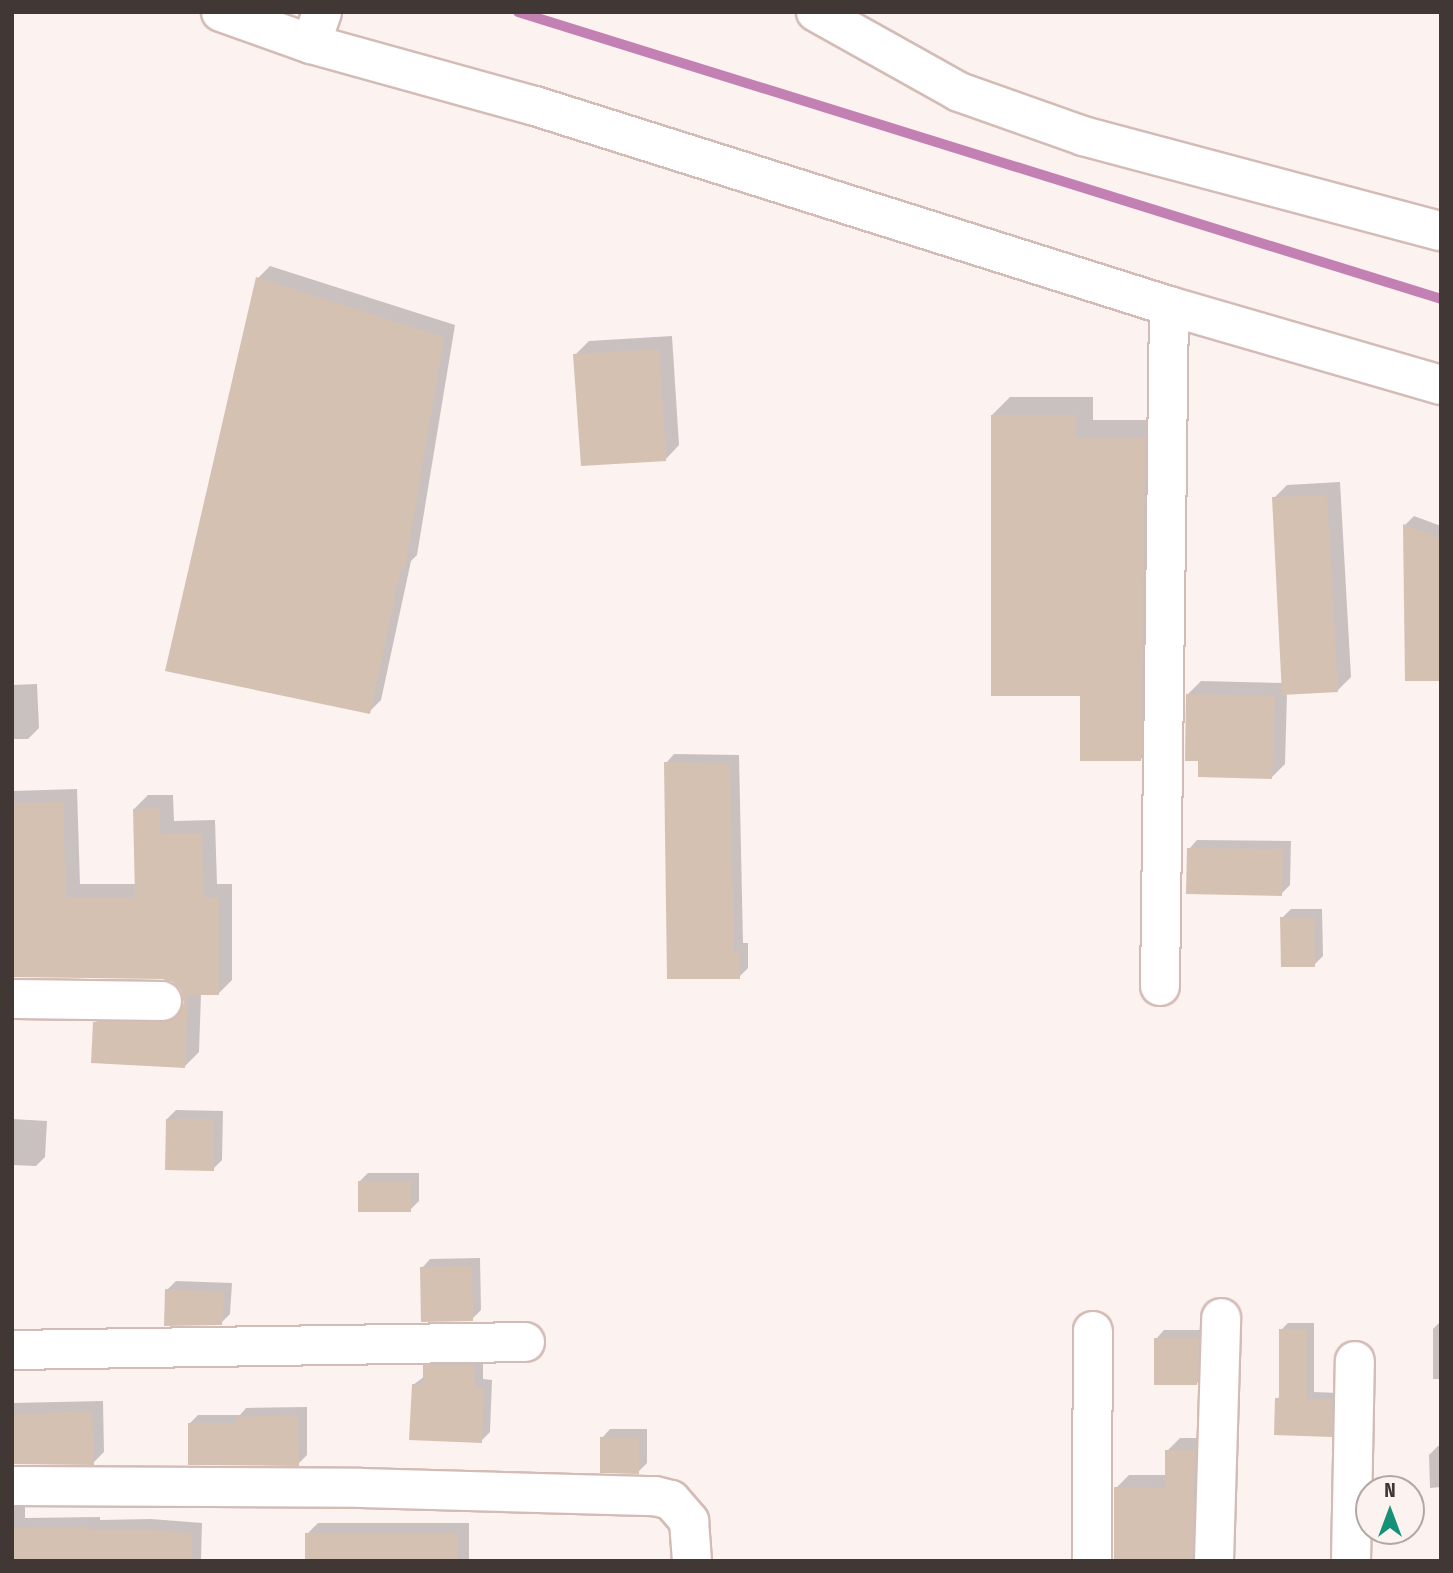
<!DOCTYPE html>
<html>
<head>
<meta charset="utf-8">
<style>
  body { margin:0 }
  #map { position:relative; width:1453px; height:1573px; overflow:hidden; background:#fcf2f0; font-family:"Fira Sans Condensed",sans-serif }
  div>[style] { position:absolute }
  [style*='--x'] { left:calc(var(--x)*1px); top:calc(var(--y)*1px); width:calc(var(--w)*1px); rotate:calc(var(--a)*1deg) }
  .shadow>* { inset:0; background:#0003 }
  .stream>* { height:10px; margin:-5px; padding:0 5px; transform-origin:5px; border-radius:5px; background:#c281b2 }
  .building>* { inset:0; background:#d4c1b2 }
  .roads { filter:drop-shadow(2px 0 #d4bcb6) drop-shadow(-2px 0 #d4bcb6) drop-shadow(0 2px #d4bcb6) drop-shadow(0 -2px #d4bcb6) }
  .street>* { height:38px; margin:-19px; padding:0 19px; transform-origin:19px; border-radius:19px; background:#fff }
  span { translate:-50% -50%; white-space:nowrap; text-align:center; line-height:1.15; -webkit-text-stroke:6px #fcf2f0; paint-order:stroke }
  .frame { position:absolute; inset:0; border:14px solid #413734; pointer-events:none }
  .north { position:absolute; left:1355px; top:1475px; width:70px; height:70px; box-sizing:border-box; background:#fcf2f0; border:2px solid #b1a7a5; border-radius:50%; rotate:0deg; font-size:19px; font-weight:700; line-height:28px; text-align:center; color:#413734 }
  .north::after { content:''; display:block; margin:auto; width:24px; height:32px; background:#159177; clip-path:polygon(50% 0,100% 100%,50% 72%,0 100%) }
</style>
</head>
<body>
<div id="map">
  <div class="shadow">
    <div style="clip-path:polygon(270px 266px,455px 325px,417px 555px,411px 561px,381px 700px,369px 712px,258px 278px)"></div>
    <div style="clip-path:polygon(672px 336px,679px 445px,666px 459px,575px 355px,589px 341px)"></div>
    <div style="clip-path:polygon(1010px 397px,1093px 397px,1093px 420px,1162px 420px,1158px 742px,1140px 760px,1081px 694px,992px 415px)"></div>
    <div style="clip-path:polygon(1340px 482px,1351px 677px,1337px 691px,1287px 693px,1285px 764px,1272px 777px,1200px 760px,1187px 695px,1201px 681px,1284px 683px,1274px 498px,1287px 485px)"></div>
    <div style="clip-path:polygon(1414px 516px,1441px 526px,1441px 679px,1407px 680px,1405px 525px)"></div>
    <div style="clip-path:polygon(37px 684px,39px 728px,28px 739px,12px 739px,12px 685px)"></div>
    <div style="clip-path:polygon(674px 754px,739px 755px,743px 943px,748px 943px,748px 968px,739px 977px,666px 763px)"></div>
    <div style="clip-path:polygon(77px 789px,80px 884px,136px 884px,134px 809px,148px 795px,173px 795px,174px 821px,215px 820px,217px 884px,232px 884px,232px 980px,218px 994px,201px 994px,199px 1052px,185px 1066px,95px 1023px,109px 1009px,184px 1007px,182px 989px,173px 980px,163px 977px,12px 975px,12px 791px)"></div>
    <div style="clip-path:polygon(1197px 840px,1291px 841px,1290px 885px,1281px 894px,1189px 849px)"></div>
    <div style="clip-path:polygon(1291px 909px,1322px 909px,1323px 956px,1314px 965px,1282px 918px)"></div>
    <div style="clip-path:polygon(176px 1110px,223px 1111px,222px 1160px,213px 1169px,167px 1119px)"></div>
    <div style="clip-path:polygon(12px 1119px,47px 1121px,45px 1157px,36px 1166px,12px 1165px)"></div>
    <div style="clip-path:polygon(368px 1173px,419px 1173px,419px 1201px,410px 1210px,360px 1181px)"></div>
    <div style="clip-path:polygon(480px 1258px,481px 1310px,472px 1319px,422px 1268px,430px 1259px)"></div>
    <div style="clip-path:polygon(176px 1281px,232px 1283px,230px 1314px,221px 1323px,167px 1290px)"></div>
    <div style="clip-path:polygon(1441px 1321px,1441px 1379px,1433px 1379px,1433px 1329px)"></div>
    <div style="clip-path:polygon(1288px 1323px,1314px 1323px,1314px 1392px,1339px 1393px,1338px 1428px,1331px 1435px,1277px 1399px,1281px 1395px,1281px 1330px)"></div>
    <div style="clip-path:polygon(1164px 1330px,1207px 1330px,1205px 1375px,1196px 1384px,1156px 1339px)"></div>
    <div style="clip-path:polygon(433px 1357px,483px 1357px,483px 1379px,492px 1380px,490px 1432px,481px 1441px,413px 1385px,425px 1376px,424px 1366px)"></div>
    <div style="clip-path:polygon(103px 1401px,104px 1452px,93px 1463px,12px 1462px,12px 1403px)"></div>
    <div style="clip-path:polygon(307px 1407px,307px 1455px,298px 1464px,189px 1424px,198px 1415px,240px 1415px,246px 1408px)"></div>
    <div style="clip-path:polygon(610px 1429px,647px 1429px,647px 1463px,638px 1472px,602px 1438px)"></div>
    <div style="clip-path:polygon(1180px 1438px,1207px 1438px,1196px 1561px,1115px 1561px,1116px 1488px,1129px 1475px,1167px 1475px,1167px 1451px)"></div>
    <div style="clip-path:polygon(1438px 1446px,1441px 1446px,1441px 1487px,1430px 1488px,1429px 1455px)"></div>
    <div style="clip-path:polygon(12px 1495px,25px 1497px,25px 1518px,100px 1517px,100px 1520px,151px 1519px,202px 1523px,201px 1561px,12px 1561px)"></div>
    <div style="clip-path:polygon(318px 1523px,469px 1523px,469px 1561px,306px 1561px,307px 1534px)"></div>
  </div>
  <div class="stream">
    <div style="--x:518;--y:12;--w:967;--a:17.27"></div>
  </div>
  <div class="building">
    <div style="clip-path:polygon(256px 277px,444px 337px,405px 569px,401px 568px,370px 714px,165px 671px)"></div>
    <div style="clip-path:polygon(659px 349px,666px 461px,581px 466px,573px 354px)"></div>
    <div style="clip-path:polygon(991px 415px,1076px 415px,1076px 438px,1145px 438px,1141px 761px,1080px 761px,1080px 696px,991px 696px)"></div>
    <div style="clip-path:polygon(1327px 495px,1338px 692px,1282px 695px,1272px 497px)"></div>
    <div style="clip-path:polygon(1403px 524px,1441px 538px,1441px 681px,1405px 681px)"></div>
    <div style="clip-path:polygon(1186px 694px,1275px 696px,1272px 779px,1198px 777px,1198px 761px,1185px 761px)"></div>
    <div style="clip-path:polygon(664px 762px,730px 764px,734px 951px,740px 951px,740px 979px,667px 979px)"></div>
    <div style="clip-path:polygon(63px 802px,66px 897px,135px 897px,133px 809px,160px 808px,160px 834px,202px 833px,204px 897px,219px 897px,219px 995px,188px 995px,185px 1068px,91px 1063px,93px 1022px,172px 1020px,180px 1013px,184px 1002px,181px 990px,173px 982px,162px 979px,12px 977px,12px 803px)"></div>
    <div style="clip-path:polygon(1187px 848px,1283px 849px,1282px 896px,1186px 894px)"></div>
    <div style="clip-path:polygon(1280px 917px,1314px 917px,1315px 967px,1281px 967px)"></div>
    <div style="clip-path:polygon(166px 1119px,214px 1119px,214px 1171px,165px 1170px)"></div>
    <div style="clip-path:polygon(358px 1181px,411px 1181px,411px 1212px,358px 1212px)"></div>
    <div style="clip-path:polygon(472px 1266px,473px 1321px,421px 1322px,420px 1267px)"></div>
    <div style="clip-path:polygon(165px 1289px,224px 1292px,222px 1325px,164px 1326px)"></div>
    <div style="clip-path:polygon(1279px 1329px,1307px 1329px,1307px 1399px,1332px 1399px,1332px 1437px,1274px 1435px,1275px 1398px,1279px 1398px)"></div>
    <div style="clip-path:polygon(1154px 1338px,1199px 1338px,1197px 1385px,1154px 1385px)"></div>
    <div style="clip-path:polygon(423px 1365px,474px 1365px,475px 1387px,484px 1388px,482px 1443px,409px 1440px,412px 1384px,423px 1385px)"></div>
    <div style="clip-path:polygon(92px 1411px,94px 1465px,12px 1464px,12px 1414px)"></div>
    <div style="clip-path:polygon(298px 1415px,299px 1466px,188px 1465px,188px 1423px,236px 1423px,236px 1417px)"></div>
    <div style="clip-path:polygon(600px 1437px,639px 1437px,639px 1474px,600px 1473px)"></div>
    <div style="clip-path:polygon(1165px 1450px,1195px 1450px,1192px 1561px,1114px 1561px,1114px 1487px,1165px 1488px)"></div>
    <div style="clip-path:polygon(89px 1527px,89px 1530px,139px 1529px,192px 1533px,191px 1561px,12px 1561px,12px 1528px)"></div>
    <div style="clip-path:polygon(305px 1533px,458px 1533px,458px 1561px,305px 1561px)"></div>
  </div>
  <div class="roads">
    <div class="street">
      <div style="--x:221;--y:12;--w:96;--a:19.6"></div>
      <div style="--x:311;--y:44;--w:232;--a:15.5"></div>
      <div style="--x:535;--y:106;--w:665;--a:17.51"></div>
      <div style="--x:1169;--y:306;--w:283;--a:16.2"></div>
      <div style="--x:816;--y:12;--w:164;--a:29.2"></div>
      <div style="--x:959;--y:92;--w:132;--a:19.5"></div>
      <div style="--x:1083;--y:136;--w:370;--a:14.9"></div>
      <div style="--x:311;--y:44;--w:34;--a:-71"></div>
      <div style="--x:1160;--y:986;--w:680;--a:-89.24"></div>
      <div style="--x:12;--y:999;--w:150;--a:0.8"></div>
      <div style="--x:12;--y:1350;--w:513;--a:-0.89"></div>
      <div style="--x:12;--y:1486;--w:349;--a:0.3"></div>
      <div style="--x:361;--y:1488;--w:294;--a:1.6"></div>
      <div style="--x:655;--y:1496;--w:16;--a:14"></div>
      <div style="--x:671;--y:1500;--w:28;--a:49"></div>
      <div style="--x:689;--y:1521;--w:40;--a:85.7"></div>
      <div style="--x:1092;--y:1561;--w:230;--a:-89.8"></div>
      <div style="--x:1214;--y:1561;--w:243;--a:-88.3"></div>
      <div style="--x:1351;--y:1561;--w:200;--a:-88.9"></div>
    </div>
  </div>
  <div class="frame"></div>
  <div class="north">N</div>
</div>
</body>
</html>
